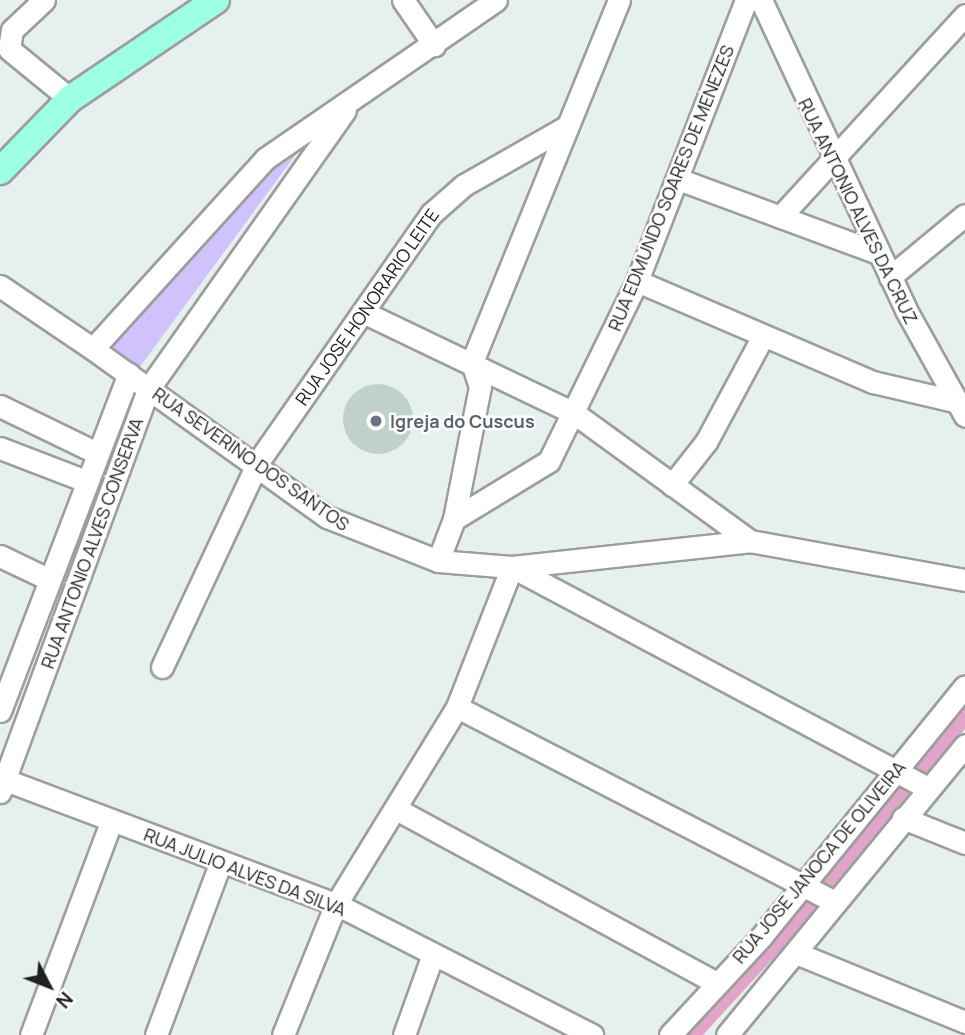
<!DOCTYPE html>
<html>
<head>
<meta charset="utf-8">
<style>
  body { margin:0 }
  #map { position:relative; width:965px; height:1035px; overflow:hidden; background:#e6f1ef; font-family:Manrope,sans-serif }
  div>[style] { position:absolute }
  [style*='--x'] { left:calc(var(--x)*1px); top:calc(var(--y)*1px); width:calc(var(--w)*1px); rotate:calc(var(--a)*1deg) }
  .park>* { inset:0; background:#d0c2fc }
  .canal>* { height:16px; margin:-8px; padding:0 8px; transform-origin:8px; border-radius:8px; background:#e1a5ca }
  .building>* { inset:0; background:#bfd1ca }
  .round { border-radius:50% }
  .roads { filter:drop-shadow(2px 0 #9d9d9d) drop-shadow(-2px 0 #9d9d9d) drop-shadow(0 2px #9d9d9d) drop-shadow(0 -2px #9d9d9d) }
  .minor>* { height:21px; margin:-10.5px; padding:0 10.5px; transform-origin:10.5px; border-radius:10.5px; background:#fff }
  .major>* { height:26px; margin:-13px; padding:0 13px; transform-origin:13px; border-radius:13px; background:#9dffe4 }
  .dots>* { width:19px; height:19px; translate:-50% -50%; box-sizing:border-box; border:4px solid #fff; border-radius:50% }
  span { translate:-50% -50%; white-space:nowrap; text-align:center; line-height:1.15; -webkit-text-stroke:5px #fff; paint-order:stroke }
  .street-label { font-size:18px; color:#202020 }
  .worship-label { font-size:18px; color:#5b616d; font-weight:700 }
  .left { translate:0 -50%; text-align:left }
  .north { position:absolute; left:14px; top:951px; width:70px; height:70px; -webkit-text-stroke:5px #fff; paint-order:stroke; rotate:132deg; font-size:19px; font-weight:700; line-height:28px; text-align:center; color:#202020 }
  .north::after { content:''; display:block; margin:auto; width:24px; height:32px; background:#202020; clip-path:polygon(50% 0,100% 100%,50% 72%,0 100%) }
</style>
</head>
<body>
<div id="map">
  <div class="park">
    <div style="clip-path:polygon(302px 146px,139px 368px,107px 349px,271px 163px)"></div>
  </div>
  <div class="canal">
    <div style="--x:921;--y:771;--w:70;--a:-51.3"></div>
    <div style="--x:827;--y:887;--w:131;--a:-51.2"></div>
    <div style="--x:692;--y:1035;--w:186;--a:-47.4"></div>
  </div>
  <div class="building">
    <div class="round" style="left:343px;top:384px;width:70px;height:70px"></div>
  </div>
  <div class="roads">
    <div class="minor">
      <div style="--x:44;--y:0;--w:44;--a:136.8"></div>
      <div style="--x:12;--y:30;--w:19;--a:99"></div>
      <div style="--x:9;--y:49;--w:79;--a:39.3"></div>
      <div style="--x:403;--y:0;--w:55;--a:55.4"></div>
      <div style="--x:496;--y:0;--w:280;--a:145.5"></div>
      <div style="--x:265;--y:159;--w:256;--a:132.2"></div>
      <div style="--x:93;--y:349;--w:288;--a:35.7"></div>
      <div style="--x:327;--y:517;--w:119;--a:21.6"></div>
      <div style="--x:438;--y:561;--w:74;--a:4.6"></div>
      <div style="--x:512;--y:567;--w:239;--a:-6.2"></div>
      <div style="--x:761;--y:0;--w:342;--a:64.9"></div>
      <div style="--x:906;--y:310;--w:121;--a:60.9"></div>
      <div style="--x:678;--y:179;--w:213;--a:20.3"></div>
      <div style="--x:780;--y:217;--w:274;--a:-47.5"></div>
      <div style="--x:890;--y:277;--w:97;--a:-39.6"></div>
      <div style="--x:637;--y:281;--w:257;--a:23.2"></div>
      <div style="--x:873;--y:382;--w:87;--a:13.2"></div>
      <div style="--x:0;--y:286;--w:112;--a:34.1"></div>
      <div style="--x:365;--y:313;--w:232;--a:25.6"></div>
      <div style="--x:574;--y:413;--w:218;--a:36"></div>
      <div style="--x:750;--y:541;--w:219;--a:10.3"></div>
      <div style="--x:0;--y:406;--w:108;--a:25.9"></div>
      <div style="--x:0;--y:448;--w:92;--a:21"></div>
      <div style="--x:672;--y:485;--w:55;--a:-51.7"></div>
      <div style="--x:706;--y:442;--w:120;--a:-61.7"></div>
      <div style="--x:454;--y:519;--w:111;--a:-31.4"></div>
      <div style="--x:549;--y:461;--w:200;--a:-63.9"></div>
      <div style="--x:637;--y:281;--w:301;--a:-68.8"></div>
      <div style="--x:0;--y:556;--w:53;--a:25.6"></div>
      <div style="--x:438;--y:561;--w:45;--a:-69.1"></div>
      <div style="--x:454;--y:519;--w:135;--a:-78.9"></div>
      <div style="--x:480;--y:387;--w:26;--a:-108"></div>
      <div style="--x:472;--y:362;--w:391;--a:-67.9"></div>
      <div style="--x:512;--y:567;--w:471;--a:28"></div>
      <div style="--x:162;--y:667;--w:226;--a:-64.9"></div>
      <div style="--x:258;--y:462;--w:302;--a:-55.1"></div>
      <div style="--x:431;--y:214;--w:44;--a:-41.3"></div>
      <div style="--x:464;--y:185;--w:115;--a:-29.7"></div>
      <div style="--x:457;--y:707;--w:425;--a:27.3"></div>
      <div style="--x:0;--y:711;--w:361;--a:-69.1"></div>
      <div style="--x:0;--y:778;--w:359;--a:20.6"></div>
      <div style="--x:336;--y:904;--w:288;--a:27.1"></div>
      <div style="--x:0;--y:792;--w:431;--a:-69.8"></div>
      <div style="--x:149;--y:388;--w:340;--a:-54.8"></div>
      <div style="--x:398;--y:810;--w:363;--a:28.5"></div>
      <div style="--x:903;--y:818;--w:67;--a:22"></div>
      <div style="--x:796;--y:953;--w:183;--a:22.2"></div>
      <div style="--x:31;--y:1035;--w:228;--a:-69.4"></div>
      <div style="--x:156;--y:1035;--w:183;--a:-69.5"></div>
      <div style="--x:283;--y:1035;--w:141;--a:-68"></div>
      <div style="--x:336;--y:904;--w:231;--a:-58.4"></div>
      <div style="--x:457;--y:707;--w:150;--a:-68.6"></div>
      <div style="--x:404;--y:1035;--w:86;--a:-70.3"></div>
      <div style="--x:670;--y:1035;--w:134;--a:-47.1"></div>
      <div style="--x:761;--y:937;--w:323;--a:-50.9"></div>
      <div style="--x:727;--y:1035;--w:375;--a:-50.6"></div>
    </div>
    <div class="major">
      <div style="--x:0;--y:171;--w:100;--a:-45.8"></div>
      <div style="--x:70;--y:99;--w:176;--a:-34.1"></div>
    </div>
  </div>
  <div class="dots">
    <div style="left:376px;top:421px;background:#6b7280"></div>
  </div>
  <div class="street-label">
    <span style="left:671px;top:188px;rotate:-68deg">RUA EDMUNDO SOARES DE MENEZES</span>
    <span style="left:858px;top:211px;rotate:64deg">RUA ANTONIO ALVES DA CRUZ</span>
    <span style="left:367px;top:307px;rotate:-55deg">RUA JOSE HONORARIO LEITE</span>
    <span style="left:251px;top:459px;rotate:35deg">RUA SEVERINO DOS SANTOS</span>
    <span style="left:92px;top:543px;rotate:-70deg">RUA ANTONIO ALVES CONSERVA</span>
    <span style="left:819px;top:862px;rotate:-50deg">RUA JOSE JANOCA DE OLIVEIRA</span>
    <span style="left:245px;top:872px;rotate:21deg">RUA JULIO ALVES DA SILVA</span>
  </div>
  <div class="worship-label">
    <span class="left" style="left:390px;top:421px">Igreja do Cuscus</span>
  </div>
  <div class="north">N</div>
</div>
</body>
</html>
